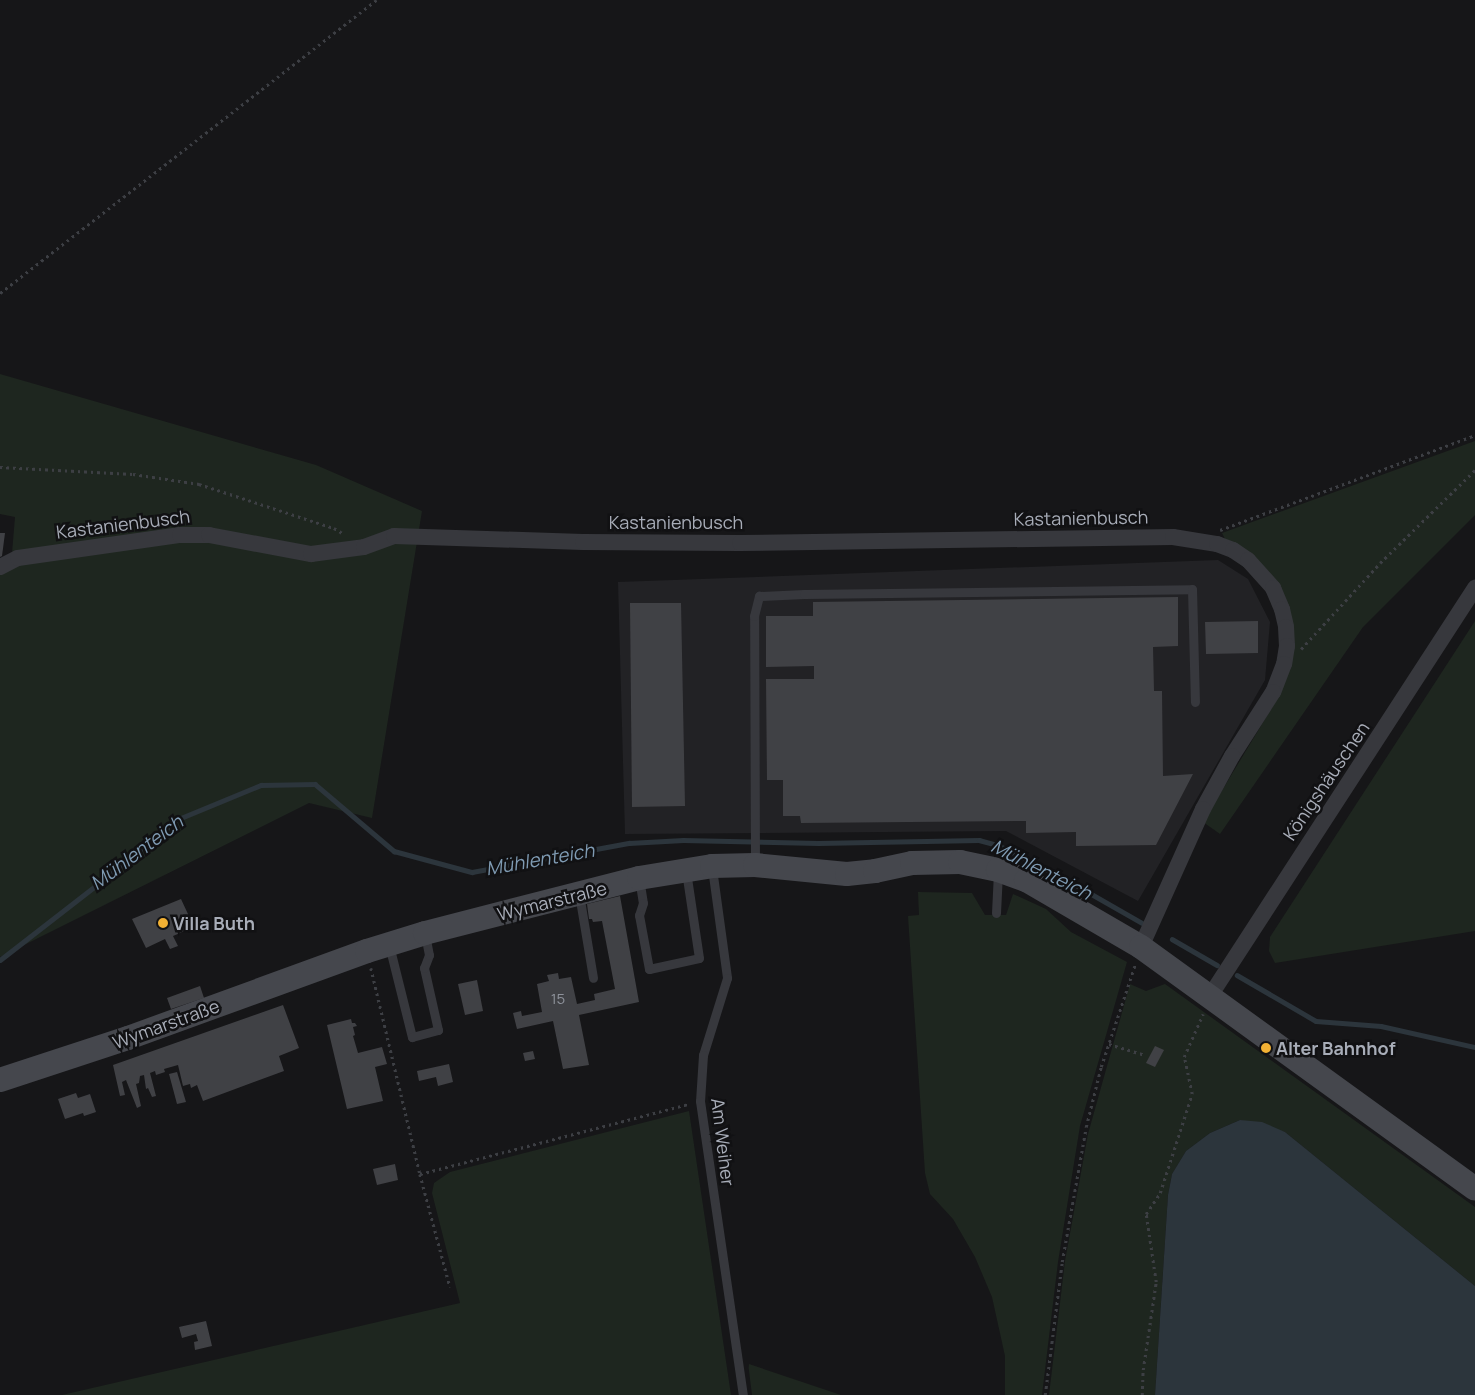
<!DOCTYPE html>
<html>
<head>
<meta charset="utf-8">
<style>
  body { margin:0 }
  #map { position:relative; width:1475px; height:1395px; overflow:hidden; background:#161618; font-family:Manrope,sans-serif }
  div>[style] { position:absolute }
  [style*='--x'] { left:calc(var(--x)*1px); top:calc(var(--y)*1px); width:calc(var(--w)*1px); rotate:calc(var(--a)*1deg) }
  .built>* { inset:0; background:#222225 }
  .green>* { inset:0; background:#1e261f }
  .water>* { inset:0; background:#2c353c }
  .stream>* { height:4.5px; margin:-2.25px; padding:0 2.25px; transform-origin:2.25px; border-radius:2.25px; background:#2c353c }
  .building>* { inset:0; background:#404145 }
  .path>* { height:2.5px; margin-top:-1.25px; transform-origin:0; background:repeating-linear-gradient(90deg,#3d3f44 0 2.5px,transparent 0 6.5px) }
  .lane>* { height:9px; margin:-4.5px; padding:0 4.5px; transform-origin:4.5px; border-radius:4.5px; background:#37383d }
  .street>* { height:16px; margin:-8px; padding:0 8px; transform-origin:8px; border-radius:8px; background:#37383d }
  .secondary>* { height:24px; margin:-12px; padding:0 12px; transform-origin:12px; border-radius:12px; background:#45474d }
  .dots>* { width:14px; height:14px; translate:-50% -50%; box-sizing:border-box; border:2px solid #111113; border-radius:50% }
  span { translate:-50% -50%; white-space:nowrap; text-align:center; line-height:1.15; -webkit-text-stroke:5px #111113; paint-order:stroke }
  .number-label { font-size:15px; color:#8e929b }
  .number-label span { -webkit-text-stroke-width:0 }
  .street-label { font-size:18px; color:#a8adb8 }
  .poi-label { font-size:18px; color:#a8adb8; font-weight:700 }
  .left { translate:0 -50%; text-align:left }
  .water-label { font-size:19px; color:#7f9bb3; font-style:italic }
</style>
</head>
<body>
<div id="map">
  <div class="built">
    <div style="clip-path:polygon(1218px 560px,1248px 579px,1270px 622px,1265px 680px,1138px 901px,1006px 831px,625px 834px,618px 582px)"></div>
  </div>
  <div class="green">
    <div style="clip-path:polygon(0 374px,316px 465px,422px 511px,372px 818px,309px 803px,0 957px,0 573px,12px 553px,15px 517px,0 514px)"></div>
    <div style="clip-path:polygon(1475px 441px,1475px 515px,1363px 627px,1220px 834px,1203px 822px,1279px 696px,1288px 613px,1226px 541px,1222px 533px)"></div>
    <div style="clip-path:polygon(1475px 621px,1475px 931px,1275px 963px,1269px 951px,1270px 937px)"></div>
    <div style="clip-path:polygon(918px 892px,972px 893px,985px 915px,1006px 915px,1013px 894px,1046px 909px,1071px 932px,1127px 962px,1080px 1126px,1058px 1262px,1042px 1395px,1005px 1395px,1005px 1356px,992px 1297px,975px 1257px,953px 1219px,930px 1194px,925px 1173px,908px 916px,919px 915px)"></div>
    <div style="clip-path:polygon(1130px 984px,1146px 991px,1165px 984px,1475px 1207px,1475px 1286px,1285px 1132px,1240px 1120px,1210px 1133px,1186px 1151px,1172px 1174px,1168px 1195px,1155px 1395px,1049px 1395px,1065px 1261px,1088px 1134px)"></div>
    <div style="clip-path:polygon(689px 1111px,731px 1395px,62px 1395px,460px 1303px,432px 1193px,434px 1183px,450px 1172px)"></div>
    <div style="clip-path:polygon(748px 1363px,749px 1368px,749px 1364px,841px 1395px,752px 1395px)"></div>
  </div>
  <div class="water">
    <div style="clip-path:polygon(1240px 1120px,1262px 1122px,1285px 1132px,1475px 1286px,1475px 1395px,1155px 1395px,1168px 1195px,1172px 1174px,1186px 1151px,1210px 1133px)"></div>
  </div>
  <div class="stream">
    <div style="--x:1172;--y:939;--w:52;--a:30"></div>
    <div style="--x:0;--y:960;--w:140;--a:-37.8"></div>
    <div style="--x:111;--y:874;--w:85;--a:-39.7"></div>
    <div style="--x:176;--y:820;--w:92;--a:-22.4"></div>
    <div style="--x:261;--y:785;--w:54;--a:-1.1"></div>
    <div style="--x:315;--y:784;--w:104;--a:40.3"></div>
    <div style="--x:394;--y:851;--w:81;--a:15.1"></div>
    <div style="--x:472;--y:872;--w:160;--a:-10.5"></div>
    <div style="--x:629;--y:843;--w:54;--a:-3.2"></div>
    <div style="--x:683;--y:840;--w:135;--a:1.3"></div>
    <div style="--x:818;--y:843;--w:161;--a:-1.1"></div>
    <div style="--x:979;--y:840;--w:20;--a:15"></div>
    <div style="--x:998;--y:845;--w:77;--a:26.9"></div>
    <div style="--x:1067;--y:880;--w:86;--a:29.8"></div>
    <div style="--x:1237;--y:975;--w:91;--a:30.2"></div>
    <div style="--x:1316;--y:1021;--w:65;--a:4.4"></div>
    <div style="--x:1381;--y:1026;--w:96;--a:12.6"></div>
  </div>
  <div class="building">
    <div style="clip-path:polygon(0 533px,5px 533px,2px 556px,0 557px)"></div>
    <div style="clip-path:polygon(1178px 597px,1178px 646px,1153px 647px,1154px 691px,1162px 691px,1163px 776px,1193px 774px,1156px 845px,1076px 846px,1076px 832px,1026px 833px,1026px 821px,801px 823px,800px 816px,783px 816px,783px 780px,767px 780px,766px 679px,814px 679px,814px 666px,766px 667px,766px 616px,813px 616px,813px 602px)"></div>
    <div style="clip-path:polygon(630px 603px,681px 603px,685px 806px,632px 807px)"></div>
    <div style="clip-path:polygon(1258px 621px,1258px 653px,1206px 654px,1205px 622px)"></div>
    <div style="clip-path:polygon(620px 896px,639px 1002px,579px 1015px,589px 1065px,563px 1069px,553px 1021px,517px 1029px,513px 1013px,521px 1011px,522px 1016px,542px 1012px,537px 984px,549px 981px,547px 975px,558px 973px,559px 979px,571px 977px,577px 1004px,595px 1000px,594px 994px,615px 989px,602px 921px,593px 922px,592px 919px,589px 919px,587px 904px)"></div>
    <div style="clip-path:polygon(181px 899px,194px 927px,173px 936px,178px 946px,170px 949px,165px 939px,146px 948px,132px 919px)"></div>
    <div style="clip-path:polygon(477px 980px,483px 1011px,465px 1015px,458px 984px)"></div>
    <div style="clip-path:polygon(200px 986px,204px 998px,171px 1009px,167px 998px)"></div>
    <div style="clip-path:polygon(283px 1005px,299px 1048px,279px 1056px,284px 1071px,203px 1101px,197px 1085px,191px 1088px,190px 1084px,183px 1086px,178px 1065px,164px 1069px,165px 1072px,156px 1075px,155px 1071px,150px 1073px,156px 1096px,152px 1097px,148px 1088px,146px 1089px,144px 1075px,140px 1076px,139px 1083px,136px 1084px,141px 1106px,137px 1108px,126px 1080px,122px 1082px,125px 1095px,120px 1096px,113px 1065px)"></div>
    <div style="clip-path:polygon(351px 1019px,352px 1023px,355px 1023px,357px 1026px,353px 1027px,355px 1035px,353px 1036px,358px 1053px,382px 1047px,387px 1064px,375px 1067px,383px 1101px,347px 1109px,327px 1025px)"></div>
    <div style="clip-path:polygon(1155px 1046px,1164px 1050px,1155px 1067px,1146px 1063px)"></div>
    <div style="clip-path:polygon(533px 1051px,535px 1059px,525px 1061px,523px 1053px)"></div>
    <div style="clip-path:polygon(449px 1064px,453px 1082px,438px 1086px,436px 1077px,419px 1081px,417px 1071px)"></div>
    <div style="clip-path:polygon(177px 1072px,186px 1102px,177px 1104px,169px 1074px)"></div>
    <div style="clip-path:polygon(76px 1093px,78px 1098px,90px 1094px,96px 1112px,84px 1116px,83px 1113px,65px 1119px,58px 1099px)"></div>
    <div style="clip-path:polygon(395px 1164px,398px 1180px,377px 1185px,373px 1169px)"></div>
    <div style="clip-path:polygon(206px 1321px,212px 1346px,195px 1350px,194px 1342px,198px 1341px,196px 1334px,182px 1338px,179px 1327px)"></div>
  </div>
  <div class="path">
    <div style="--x:0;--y:293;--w:477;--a:-37.9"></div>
    <div style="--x:0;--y:467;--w:133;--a:3"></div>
    <div style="--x:133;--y:474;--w:67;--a:8.6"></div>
    <div style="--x:199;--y:484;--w:142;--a:18.1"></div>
    <div style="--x:334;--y:528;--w:12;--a:31"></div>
    <div style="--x:1220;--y:530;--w:272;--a:-20.4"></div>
    <div style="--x:1301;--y:649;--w:117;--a:-47.4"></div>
    <div style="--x:1380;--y:563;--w:133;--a:-44.4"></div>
    <div style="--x:371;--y:968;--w:212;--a:76.6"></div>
    <div style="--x:420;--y:1174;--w:117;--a:75.1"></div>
    <div style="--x:1109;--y:1044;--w:37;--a:17"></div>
    <div style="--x:420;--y:1174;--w:278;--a:-14.6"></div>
    <div style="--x:1045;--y:1395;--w:134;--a:-82.7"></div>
    <div style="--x:1062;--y:1262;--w:137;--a:-79.9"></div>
    <div style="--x:1086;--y:1127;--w:62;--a:-76"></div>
    <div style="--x:1101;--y:1067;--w:108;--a:-71.6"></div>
    <div style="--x:1142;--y:1395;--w:25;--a:-88"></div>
    <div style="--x:1143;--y:1370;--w:89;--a:-81.6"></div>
    <div style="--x:1156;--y:1282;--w:69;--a:-98.4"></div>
    <div style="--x:1146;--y:1214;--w:25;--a:-56"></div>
    <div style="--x:1160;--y:1193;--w:104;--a:-72.1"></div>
    <div style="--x:1192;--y:1094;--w:38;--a:-102"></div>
    <div style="--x:1184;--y:1057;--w:47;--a:-66.2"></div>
  </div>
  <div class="lane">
    <div style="--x:755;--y:864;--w:248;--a:-90.2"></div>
    <div style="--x:754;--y:616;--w:21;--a:-76"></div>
    <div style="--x:759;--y:596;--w:45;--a:-2.5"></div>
    <div style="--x:804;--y:594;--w:388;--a:-0.7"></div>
    <div style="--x:1192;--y:589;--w:113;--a:88.5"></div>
    <div style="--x:712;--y:868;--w:111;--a:82.2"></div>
    <div style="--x:727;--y:978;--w:81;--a:107.3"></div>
    <div style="--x:703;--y:1055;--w:46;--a:93.7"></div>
    <div style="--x:700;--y:1101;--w:297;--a:81.7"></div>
    <div style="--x:639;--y:878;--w:25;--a:81"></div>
    <div style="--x:643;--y:903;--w:13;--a:108"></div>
    <div style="--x:639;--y:915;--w:55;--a:79.5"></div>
    <div style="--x:649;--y:969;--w:51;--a:-12.4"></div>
    <div style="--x:699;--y:958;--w:88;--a:-98.5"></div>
    <div style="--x:579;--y:894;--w:85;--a:80.5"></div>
    <div style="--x:996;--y:913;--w:41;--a:-87.2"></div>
    <div style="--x:389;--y:945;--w:95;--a:76"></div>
    <div style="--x:412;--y:1037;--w:27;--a:-15"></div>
    <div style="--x:438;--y:1030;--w:64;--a:-102.7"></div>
    <div style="--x:424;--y:968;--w:14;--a:-69"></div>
    <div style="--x:429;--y:955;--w:20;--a:-101"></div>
  </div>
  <div class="street">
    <div style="--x:0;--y:567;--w:20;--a:-27"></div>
    <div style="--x:18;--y:558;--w:164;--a:-8.1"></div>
    <div style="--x:180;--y:535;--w:29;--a:0"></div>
    <div style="--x:209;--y:535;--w:104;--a:10.6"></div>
    <div style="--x:311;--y:554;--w:53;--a:-7.5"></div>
    <div style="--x:364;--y:547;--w:32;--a:-20"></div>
    <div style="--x:394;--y:536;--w:189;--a:1.8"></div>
    <div style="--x:583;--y:542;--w:157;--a:0.4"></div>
    <div style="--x:740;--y:543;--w:433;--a:-0.8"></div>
    <div style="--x:1173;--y:537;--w:45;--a:9"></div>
    <div style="--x:1217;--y:544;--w:17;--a:21"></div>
    <div style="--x:1233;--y:550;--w:18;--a:34"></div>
    <div style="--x:1248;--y:560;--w:38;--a:48"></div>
    <div style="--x:1273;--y:588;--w:23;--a:67"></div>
    <div style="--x:1282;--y:609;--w:18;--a:77"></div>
    <div style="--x:1286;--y:627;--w:19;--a:87"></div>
    <div style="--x:1287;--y:646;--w:18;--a:99"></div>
    <div style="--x:1284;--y:664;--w:30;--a:111"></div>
    <div style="--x:1273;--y:692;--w:76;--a:122.6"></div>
    <div style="--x:1232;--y:756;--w:60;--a:118.7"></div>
    <div style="--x:1203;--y:809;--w:151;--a:114.2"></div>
    <div style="--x:1210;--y:996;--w:487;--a:-57"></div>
  </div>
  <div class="secondary">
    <div style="--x:0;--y:1080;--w:135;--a:-18.2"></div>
    <div style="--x:128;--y:1038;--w:254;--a:-20"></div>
    <div style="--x:367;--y:951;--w:61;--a:-17.2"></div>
    <div style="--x:425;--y:933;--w:221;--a:-14.4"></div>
    <div style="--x:639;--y:878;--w:74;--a:-9.3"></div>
    <div style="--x:712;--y:866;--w:43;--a:-1.3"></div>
    <div style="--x:755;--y:865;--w:92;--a:5.6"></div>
    <div style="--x:847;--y:874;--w:28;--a:-6"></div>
    <div style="--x:875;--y:871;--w:38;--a:-12"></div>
    <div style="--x:912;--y:863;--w:48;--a:-1.2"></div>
    <div style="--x:960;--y:862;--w:39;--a:12"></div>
    <div style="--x:998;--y:870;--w:30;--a:20"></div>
    <div style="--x:1026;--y:880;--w:133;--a:30.2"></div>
    <div style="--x:1141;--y:947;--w:412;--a:35.9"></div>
  </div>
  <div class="dots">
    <div style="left:163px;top:923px;background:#f2b134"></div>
    <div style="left:1266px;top:1048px;background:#f2b134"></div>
  </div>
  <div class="number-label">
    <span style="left:558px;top:999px">15</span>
  </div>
  <div class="street-label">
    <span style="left:1081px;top:518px;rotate:-1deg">Kastanienbusch</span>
    <span style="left:676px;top:522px">Kastanienbusch</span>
    <span style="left:123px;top:524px;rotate:-7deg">Kastanienbusch</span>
    <span style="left:1326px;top:781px;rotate:-56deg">Königshäuschen</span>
    <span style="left:552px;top:901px;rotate:-14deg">Wymarstraße</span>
    <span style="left:166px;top:1024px;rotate:-20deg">Wymarstraße</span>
    <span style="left:723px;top:1142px;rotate:83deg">Am Weiher</span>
  </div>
  <div class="poi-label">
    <span class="left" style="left:173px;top:923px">Villa Buth</span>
    <span class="left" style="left:1276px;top:1048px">Alter Bahnhof</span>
  </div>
  <div class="water-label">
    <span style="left:137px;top:853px;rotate:-37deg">Mühlenteich</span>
    <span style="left:540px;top:860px;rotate:-10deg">Mühlenteich</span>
    <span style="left:1041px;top:870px;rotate:27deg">Mühlenteich</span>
  </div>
</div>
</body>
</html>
